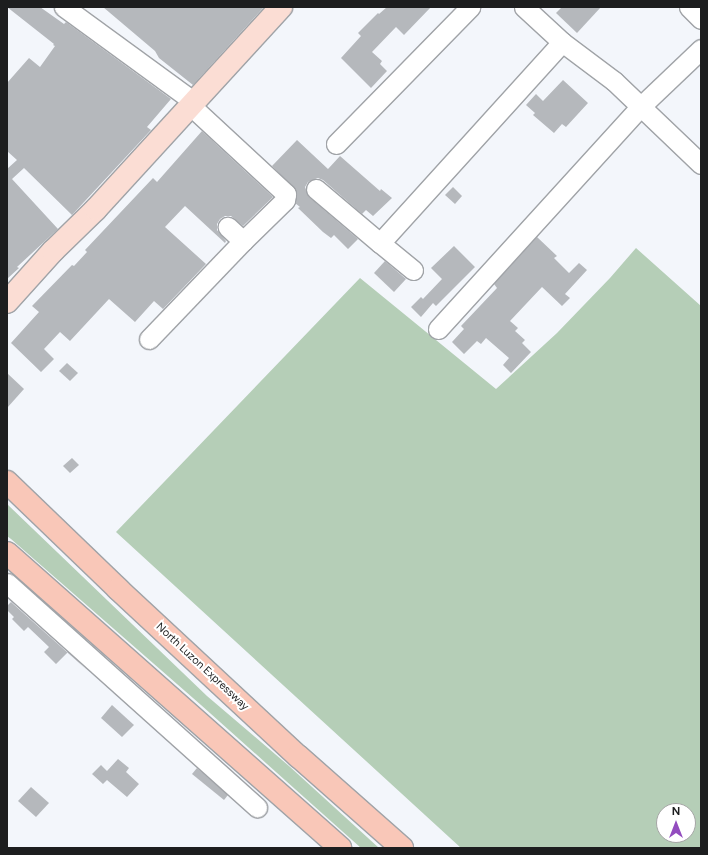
<!DOCTYPE html>
<html>
<head>
<meta charset="utf-8">
<style>
  body { margin:0 }
  #map { position:relative; width:708px; height:855px; overflow:hidden; background:#f3f6fb; font-family:Figtree,sans-serif }
  div>[style] { position:absolute }
  [style*='--x'] { left:calc(var(--x)*1px); top:calc(var(--y)*1px); width:calc(var(--w)*1px); rotate:calc(var(--a)*1deg) }
  .green>* { inset:0; background:#b5ceb7 }
  .building>* { inset:0; background:#b5b8bc }
  .roads { filter:drop-shadow(1px 0 #a0a3a7) drop-shadow(-1px 0 #a0a3a7) drop-shadow(0 1px #a0a3a7) drop-shadow(0 -1px #a0a3a7) }
  .minor>* { height:19px; margin:-9.5px; padding:0 9.5px; transform-origin:9.5px; border-radius:9.5px; background:#fff }
  .major>* { height:22px; margin:-11px; padding:0 11px; transform-origin:11px; border-radius:11px; background:#fbddd4 }
  .highway>* { height:22px; margin:-11px; padding:0 11px; transform-origin:11px; border-radius:11px; background:#f9c7b8 }
  span { translate:-50% -50%; white-space:nowrap; text-align:center; line-height:1.15; -webkit-text-stroke:4px #fff; paint-order:stroke }
  .street-label { font-size:11px; color:#1d1e1f }
  .frame { position:absolute; inset:0; border:8px solid #1d1e1f; pointer-events:none }
  .north { position:absolute; left:656px; top:803px; width:40px; height:40px; box-sizing:border-box; background:#fff; border:1px solid #a5a5a5; border-radius:50%; rotate:0deg; font-size:11px; font-weight:700; line-height:16px; text-align:center; color:#1d1e1f }
  .north::after { content:''; display:block; margin:auto; width:14px; height:18px; background:#934cbf; clip-path:polygon(50% 0,100% 100%,50% 72%,0 100%) }
</style>
</head>
<body>
<div id="map">
  <div class="green">
    <div style="clip-path:polygon(evenodd,636px 248px,701px 306px,701px 848px,461px 848px,116px 532px,360px 278px,496px 389px,557px 333px,610px 278px,636px 248px,664px 811px,688px 811px,688px 835px,664px 835px,664px 811px)"></div>
    <div style="clip-path:polygon(7px 504px,207px 696px,289px 766px,379px 848px,361px 848px,201px 705px,11px 539px,7px 536px)"></div>
  </div>
  <div class="building">
    <div style="clip-path:polygon(7px 7px,40px 7px,64px 24px,66px 22px,171px 99px,147px 127px,151px 130px,72px 215px,24px 168px,12px 179px,58px 229px,17px 267px,19px 268px,7px 279px,7px 169px,17px 160px,7px 151px,7px 83px,29px 58px,40px 67px,55px 46px,53px 45px,54px 44px)"></div>
    <div style="clip-path:polygon(103px 7px,264px 7px,193px 85px,159px 58px,155px 51px)"></div>
    <div style="clip-path:polygon(387px 7px,431px 7px,404px 35px,396px 27px,372px 52px,382px 61px,380px 64px,387px 71px,371px 88px,341px 58px,361px 36px,358px 33px,378px 13px,379px 14px)"></div>
    <div style="clip-path:polygon(562px 7px,601px 7px,577px 33px,556px 13px)"></div>
    <div style="clip-path:polygon(563px 80px,588px 103px,566px 127px,562px 124px,554px 133px,533px 115px,535px 113px,526px 105px,536px 94px,543px 101px)"></div>
    <div style="clip-path:polygon(202px 131px,273px 197px,243px 226px,231px 216px,225px 216px,220px 219px,217px 224px,217px 230px,226px 241px,225px 243px,185px 206px,165px 227px,206px 264px,163px 309px,154px 301px,135px 322px,109px 299px,70px 341px,60px 332px,44px 349px,54px 359px,41px 372px,11px 343px,39px 312px,32px 306px,72px 265px,74px 266px,87px 252px,85px 250px,153px 178px,157px 182px)"></div>
    <div style="clip-path:polygon(297px 140px,328px 169px,340px 156px,380px 191px,381px 189px,392px 198px,373px 216px,366px 210px,362px 214px,323px 180px,318px 178px,308px 182px,305px 187px,309px 197px,358px 239px,348px 249px,334px 235px,331px 238px,323px 232px,298px 208px,300px 207px,295px 203px,296px 190px,272px 166px)"></div>
    <div style="clip-path:polygon(453px 187px,462px 196px,455px 204px,445px 195px)"></div>
    <div style="clip-path:polygon(537px 237px,557px 256px,554px 258px,569px 273px,579px 263px,587px 270px,565px 294px,570px 298px,562px 306px,542px 287px,510px 321px,518px 328px,515px 331px,525px 340px,522px 343px,531px 352px,511px 373px,503px 365px,509px 358px,486px 338px,481px 344px,477px 341px,464px 354px,452px 342px,464px 329px,461px 326px,497px 288px,494px 284px)"></div>
    <div style="clip-path:polygon(454px 246px,475px 267px,436px 306px,433px 303px,421px 317px,411px 307px,421px 297px,423px 299px,442px 279px,431px 268px)"></div>
    <div style="clip-path:polygon(385px 261px,406px 279px,394px 292px,374px 273px)"></div>
    <div style="clip-path:polygon(67px 363px,78px 373px,70px 381px,59px 371px)"></div>
    <div style="clip-path:polygon(7px 373px,24px 389px,7px 408px)"></div>
    <div style="clip-path:polygon(72px 458px,79px 465px,70px 473px,63px 466px)"></div>
    <div style="clip-path:polygon(11px 602px,87px 670px,68px 652px,56px 664px,44px 652px,49px 647px,28px 627px,24px 631px,12px 619px,14px 617px,7px 610px,7px 606px)"></div>
    <div style="clip-path:polygon(112px 705px,134px 725px,122px 737px,101px 718px)"></div>
    <div style="clip-path:polygon(118px 759px,129px 768px,126px 772px,139px 784px,127px 797px,107px 780px,103px 784px,92px 774px,101px 765px,107px 771px)"></div>
    <div style="clip-path:polygon(197px 768px,228px 795px,224px 800px,192px 774px)"></div>
    <div style="clip-path:polygon(31px 787px,49px 803px,36px 817px,18px 801px)"></div>
  </div>
  <div class="roads">
    <div class="minor">
      <div style="--x:64;--y:7;--w:160;--a:36.1"></div>
      <div style="--x:524;--y:7;--w:52;--a:42.6"></div>
      <div style="--x:562;--y:42;--w:65;--a:36.9"></div>
      <div style="--x:614;--y:81;--w:120;--a:43.7"></div>
      <div style="--x:689;--y:7;--w:17;--a:45"></div>
      <div style="--x:190;--y:105;--w:131;--a:42.8"></div>
      <div style="--x:286;--y:194;--w:6;--a:99"></div>
      <div style="--x:285;--y:200;--w:59;--a:135.7"></div>
      <div style="--x:243;--y:241;--w:21;--a:-137"></div>
      <div style="--x:336;--y:144;--w:192;--a:-45.6"></div>
      <div style="--x:316;--y:189;--w:84;--a:40.2"></div>
      <div style="--x:413;--y:270;--w:43;--a:-140.7"></div>
      <div style="--x:380;--y:243;--w:271;--a:-47.8"></div>
      <div style="--x:438;--y:329;--w:300;--a:-47.7"></div>
      <div style="--x:640;--y:107;--w:84;--a:-43.6"></div>
      <div style="--x:149;--y:339;--w:136;--a:-46.2"></div>
      <div style="--x:7;--y:583;--w:336;--a:41.9"></div>
    </div>
    <div class="major">
      <div style="--x:7;--y:302;--w:69;--a:-48"></div>
      <div style="--x:53;--y:251;--w:60;--a:-44.3"></div>
      <div style="--x:96;--y:209;--w:274;--a:-47.5"></div>
    </div>
    <div class="highway">
      <div style="--x:7;--y:482;--w:154;--a:43.9"></div>
      <div style="--x:118;--y:589;--w:246;--a:42.9"></div>
      <div style="--x:298;--y:756;--w:139;--a:41.5"></div>
      <div style="--x:7;--y:553;--w:445;--a:41.5"></div>
    </div>
  </div>
  <div class="street-label">
    <span style="left:202px;top:667px;rotate:43deg">North Luzon Expressway</span>
  </div>
  <div class="frame"></div>
  <div class="north">N</div>
</div>
</body>
</html>
